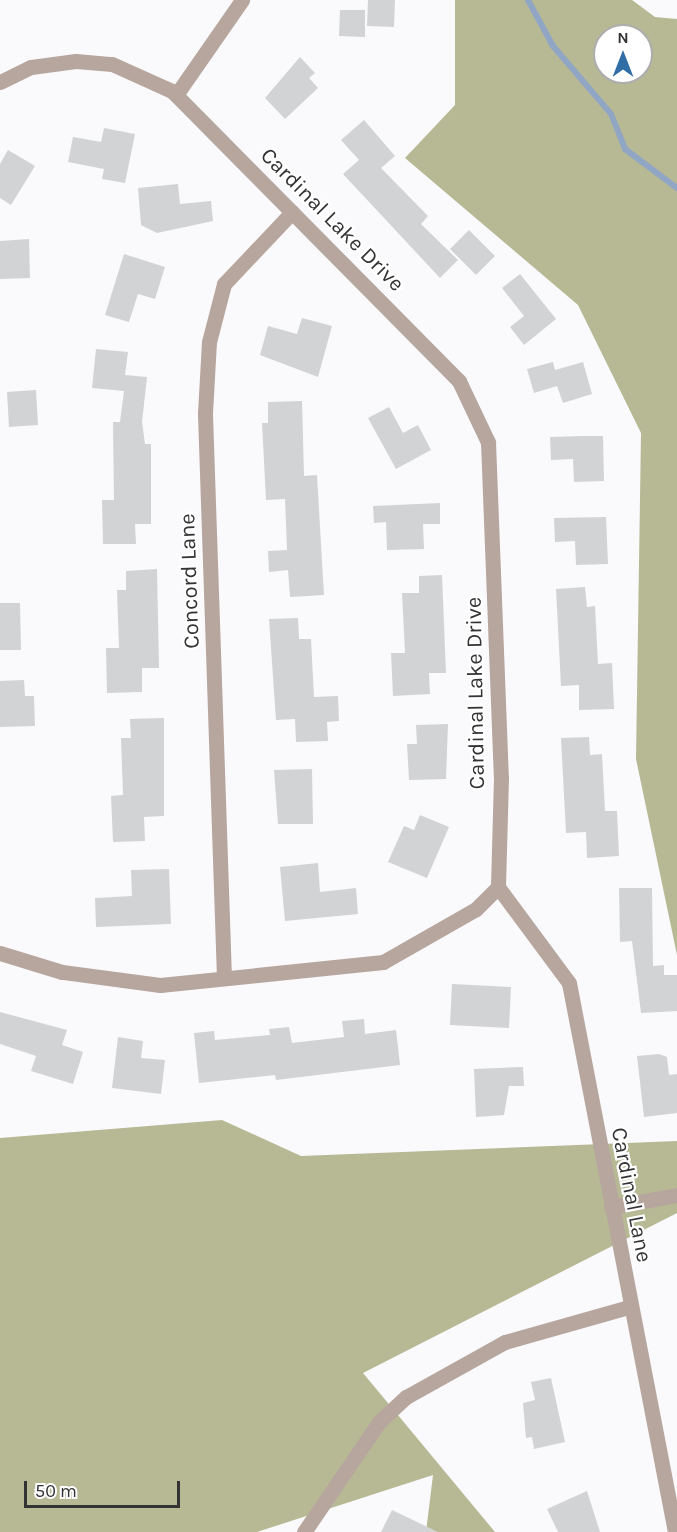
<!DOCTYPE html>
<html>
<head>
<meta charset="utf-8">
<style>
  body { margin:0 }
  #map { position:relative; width:677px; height:1532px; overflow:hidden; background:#fafafd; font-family:Karla,sans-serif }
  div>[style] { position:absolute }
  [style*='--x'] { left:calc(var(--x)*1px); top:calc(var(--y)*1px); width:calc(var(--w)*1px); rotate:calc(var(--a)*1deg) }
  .forest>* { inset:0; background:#b7b994 }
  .stream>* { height:6px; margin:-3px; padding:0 3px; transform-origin:3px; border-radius:3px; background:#91a6c5 }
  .building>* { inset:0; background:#d2d3d5 }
  .minor>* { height:15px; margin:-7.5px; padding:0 7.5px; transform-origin:7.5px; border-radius:7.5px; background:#b7a69e }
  span { translate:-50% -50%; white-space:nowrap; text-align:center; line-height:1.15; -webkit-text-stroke:4.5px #fff; paint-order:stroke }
  .street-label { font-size:22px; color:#333334 }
  .north { position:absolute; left:593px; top:24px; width:60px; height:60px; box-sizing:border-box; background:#fff; border:2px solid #adadae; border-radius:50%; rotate:0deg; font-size:16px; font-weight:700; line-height:24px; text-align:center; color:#333334 }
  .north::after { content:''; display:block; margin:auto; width:21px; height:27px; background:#306ea5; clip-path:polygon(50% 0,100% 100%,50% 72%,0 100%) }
  .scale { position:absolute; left:24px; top:1481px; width:156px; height:27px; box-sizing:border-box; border:3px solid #333334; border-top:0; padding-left:8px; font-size:18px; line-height:21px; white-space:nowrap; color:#333334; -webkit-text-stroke:4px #fff; paint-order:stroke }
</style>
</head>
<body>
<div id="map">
  <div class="forest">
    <div style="clip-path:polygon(evenodd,455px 0,632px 0,655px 17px,677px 19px,677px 955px,636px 759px,641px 433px,578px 305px,405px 158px,455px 105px,455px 0,605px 36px,641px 36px,641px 72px,605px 72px,605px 36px)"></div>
    <div style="clip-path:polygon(222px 1120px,301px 1156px,677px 1141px,677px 1213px,363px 1373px,495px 1532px,426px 1532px,433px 1475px,257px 1532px,0 1532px,0 1138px)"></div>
  </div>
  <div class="stream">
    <div style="--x:528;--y:0;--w:52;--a:61.5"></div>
    <div style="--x:553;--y:46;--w:89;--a:49.5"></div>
    <div style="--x:611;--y:114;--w:38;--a:68"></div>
    <div style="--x:625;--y:149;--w:65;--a:36.9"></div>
  </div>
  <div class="building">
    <div style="clip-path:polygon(368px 0,395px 0,394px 27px,367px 26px)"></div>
    <div style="clip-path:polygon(340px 10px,365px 10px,365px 37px,339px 36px)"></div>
    <div style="clip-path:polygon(300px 57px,315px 73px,309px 78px,318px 88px,285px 119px,265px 98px)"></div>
    <div style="clip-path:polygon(364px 120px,395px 156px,381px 168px,428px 216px,421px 224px,458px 260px,440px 278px,343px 174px,359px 160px,341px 140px)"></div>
    <div style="clip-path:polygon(104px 128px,135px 134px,125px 183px,102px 179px,104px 169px,68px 162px,73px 137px,101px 142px)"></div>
    <div style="clip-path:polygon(8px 150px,35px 166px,11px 205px,0 198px,0 164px)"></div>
    <div style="clip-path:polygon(178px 184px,180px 204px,211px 201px,213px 221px,157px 233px,141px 225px,138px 188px)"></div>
    <div style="clip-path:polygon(469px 230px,495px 256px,476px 275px,450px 249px)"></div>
    <div style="clip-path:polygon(29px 239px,30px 278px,0 279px,0 241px)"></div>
    <div style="clip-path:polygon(124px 254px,165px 267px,155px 299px,138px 294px,129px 322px,105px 315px)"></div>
    <div style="clip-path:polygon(520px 274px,556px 319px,524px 345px,510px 327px,524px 316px,502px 288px)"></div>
    <div style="clip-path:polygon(302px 318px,332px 326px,318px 377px,260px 355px,268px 326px,297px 334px)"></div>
    <div style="clip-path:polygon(96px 349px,128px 352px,125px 375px,147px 377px,142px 422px,145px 444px,151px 444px,151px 524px,135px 524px,136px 544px,103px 544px,102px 500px,114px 500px,113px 422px,120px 422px,124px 391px,92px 388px)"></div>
    <div style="clip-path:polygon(553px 362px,555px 370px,583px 362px,592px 394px,563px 403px,557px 386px,534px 393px,527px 369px)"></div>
    <div style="clip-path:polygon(36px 390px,38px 425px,9px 427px,7px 392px)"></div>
    <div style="clip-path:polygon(302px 401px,304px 476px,317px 475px,324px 595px,290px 597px,288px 570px,269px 572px,268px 551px,287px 550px,285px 499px,266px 500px,262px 423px,268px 423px,268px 402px)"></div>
    <div style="clip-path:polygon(389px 407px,403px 433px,418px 425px,431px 450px,396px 469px,368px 418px)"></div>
    <div style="clip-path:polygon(582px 436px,603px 436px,604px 481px,574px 482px,573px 459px,551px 460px,550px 437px)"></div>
    <div style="clip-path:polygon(440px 503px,440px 524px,423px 524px,424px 549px,387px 550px,386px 522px,374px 523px,373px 506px)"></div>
    <div style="clip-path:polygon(606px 517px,608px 564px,576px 565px,575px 541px,555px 542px,554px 518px)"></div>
    <div style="clip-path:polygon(157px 569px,159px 668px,142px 668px,142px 692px,107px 693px,106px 648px,119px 648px,117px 590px,126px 590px,126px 571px)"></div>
    <div style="clip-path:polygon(442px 575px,446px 673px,429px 673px,430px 694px,393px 696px,391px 653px,405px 653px,402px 593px,419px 593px,419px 576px)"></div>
    <div style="clip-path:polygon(585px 587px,587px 607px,595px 606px,598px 664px,612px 663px,614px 709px,579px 710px,579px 685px,561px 686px,556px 589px)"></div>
    <div style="clip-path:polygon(0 603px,20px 603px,21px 650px,0 650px)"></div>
    <div style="clip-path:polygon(298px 618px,299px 639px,311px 639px,314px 697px,338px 696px,339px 721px,327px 722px,328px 741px,296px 742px,295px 719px,276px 720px,269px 619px)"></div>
    <div style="clip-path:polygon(24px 680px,25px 696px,34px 696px,35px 726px,0 727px,0 681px)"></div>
    <div style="clip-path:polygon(164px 718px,164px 816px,144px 817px,145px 841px,113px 842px,111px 796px,123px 795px,121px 738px,131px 738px,130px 719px)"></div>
    <div style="clip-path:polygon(448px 724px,446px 779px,409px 780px,407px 744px,417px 744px,416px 725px)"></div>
    <div style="clip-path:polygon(589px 737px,590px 755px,602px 754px,605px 811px,617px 811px,619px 856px,587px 858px,586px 832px,566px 833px,561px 738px)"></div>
    <div style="clip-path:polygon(312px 769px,313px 824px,278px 824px,274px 770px)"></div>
    <div style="clip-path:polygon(420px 815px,449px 827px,427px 878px,388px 862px,404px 826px,414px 830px)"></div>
    <div style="clip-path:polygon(318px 863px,320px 892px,356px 888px,358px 914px,285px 921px,280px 867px)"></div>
    <div style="clip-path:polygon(169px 869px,171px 924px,96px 927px,95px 898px,132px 896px,131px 870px)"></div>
    <div style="clip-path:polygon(619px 888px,652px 888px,653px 966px,664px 965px,664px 975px,677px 975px,677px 1011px,641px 1013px,632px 941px,620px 942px)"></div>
    <div style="clip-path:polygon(452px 984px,511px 987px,509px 1028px,450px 1025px)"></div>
    <div style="clip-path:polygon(0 1012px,67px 1030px,62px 1045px,83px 1052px,73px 1084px,31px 1071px,36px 1056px,0 1044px)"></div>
    <div style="clip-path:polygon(364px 1019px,365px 1034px,396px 1030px,400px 1065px,276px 1080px,275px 1075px,199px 1083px,194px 1033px,214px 1031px,215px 1040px,270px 1035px,269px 1029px,289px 1027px,292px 1043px,344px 1037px,342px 1021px)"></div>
    <div style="clip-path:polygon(118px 1037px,143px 1041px,141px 1058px,165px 1060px,161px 1094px,112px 1088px)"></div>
    <div style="clip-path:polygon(659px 1054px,667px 1057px,669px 1075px,677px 1074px,677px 1113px,644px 1117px,637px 1056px)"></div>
    <div style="clip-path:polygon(523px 1067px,524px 1086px,509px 1086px,504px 1115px,476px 1117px,474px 1069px)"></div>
    <div style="clip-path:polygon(551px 1378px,565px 1442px,534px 1449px,532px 1437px,526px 1438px,523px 1403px,535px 1400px,531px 1382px)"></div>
    <div style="clip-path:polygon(587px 1491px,600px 1532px,558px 1532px,547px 1509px)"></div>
    <div style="clip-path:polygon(392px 1510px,438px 1532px,381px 1532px)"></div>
  </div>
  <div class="minor">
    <div style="--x:0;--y:82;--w:34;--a:-26"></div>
    <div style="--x:31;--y:67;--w:45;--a:-7.6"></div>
    <div style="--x:76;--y:61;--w:36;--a:5"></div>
    <div style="--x:112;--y:64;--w:66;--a:24.2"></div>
    <div style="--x:172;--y:91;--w:408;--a:45.3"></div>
    <div style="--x:459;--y:381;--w:68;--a:64.6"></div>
    <div style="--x:488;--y:442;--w:336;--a:87.8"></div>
    <div style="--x:501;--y:778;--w:109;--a:91.6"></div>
    <div style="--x:498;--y:887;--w:31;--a:135"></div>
    <div style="--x:476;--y:909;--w:107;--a:150.3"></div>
    <div style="--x:383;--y:962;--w:224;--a:174.1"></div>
    <div style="--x:160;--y:985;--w:99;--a:-172.4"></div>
    <div style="--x:62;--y:972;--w:65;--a:-163"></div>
    <div style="--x:176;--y:95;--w:116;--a:-55.2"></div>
    <div style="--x:498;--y:887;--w:119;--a:53.5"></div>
    <div style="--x:569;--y:983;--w:559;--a:79.07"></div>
    <div style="--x:224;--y:978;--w:565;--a:-91.93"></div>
    <div style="--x:205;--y:413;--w:71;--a:-86.8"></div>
    <div style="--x:209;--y:342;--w:60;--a:-75.5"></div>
    <div style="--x:224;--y:284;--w:99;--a:-46.6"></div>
    <div style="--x:611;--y:1207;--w:67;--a:-10.3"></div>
    <div style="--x:304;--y:1532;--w:133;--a:-55.7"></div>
    <div style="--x:379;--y:1422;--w:37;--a:-43"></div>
    <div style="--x:406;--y:1397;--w:113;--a:-29.1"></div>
    <div style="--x:505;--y:1342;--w:129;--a:-15.8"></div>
  </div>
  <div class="street-label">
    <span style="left:332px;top:220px;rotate:45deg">Cardinal Lake Drive</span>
    <span style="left:190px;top:581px;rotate:-92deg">Concord Lane</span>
    <span style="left:476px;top:693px;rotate:-91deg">Cardinal Lake Drive</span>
    <span style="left:631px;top:1195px;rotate:79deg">Cardinal Lane</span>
  </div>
  <div class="north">N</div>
  <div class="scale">50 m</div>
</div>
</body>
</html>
